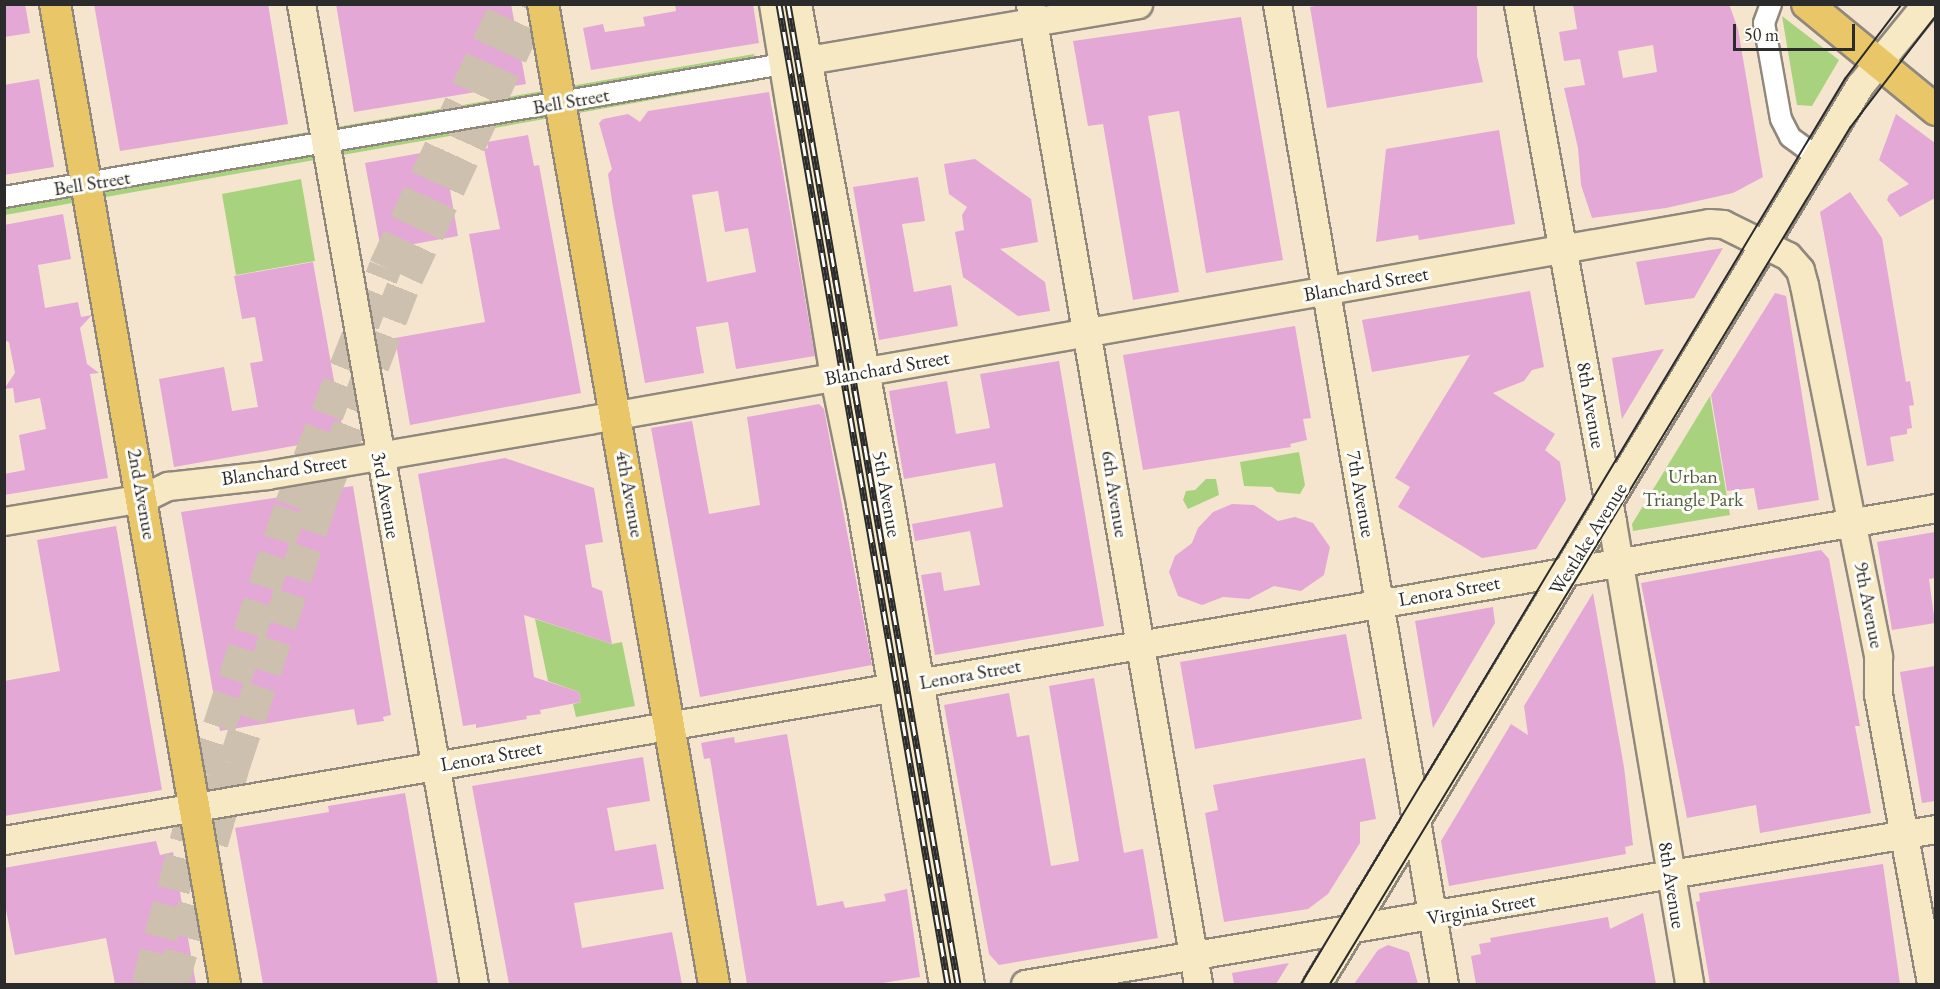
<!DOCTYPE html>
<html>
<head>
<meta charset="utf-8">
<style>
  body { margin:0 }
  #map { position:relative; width:1940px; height:989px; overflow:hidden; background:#f5e5cf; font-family:"EB Garamond",serif }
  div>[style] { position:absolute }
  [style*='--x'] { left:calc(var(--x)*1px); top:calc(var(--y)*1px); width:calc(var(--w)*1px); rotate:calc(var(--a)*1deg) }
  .green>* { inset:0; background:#a8d27e }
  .building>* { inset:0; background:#e3a8d5 }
  .highway-tunnel>* { height:33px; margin-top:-16.5px; transform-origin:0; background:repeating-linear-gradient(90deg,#cdc0ae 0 33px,transparent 0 49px) }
  .roads { filter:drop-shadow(2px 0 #90887d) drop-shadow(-2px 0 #90887d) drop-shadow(0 2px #90887d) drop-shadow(0 -2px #90887d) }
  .street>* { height:20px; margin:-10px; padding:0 10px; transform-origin:10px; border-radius:10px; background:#fff }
  .secondary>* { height:27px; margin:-13.5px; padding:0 13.5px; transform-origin:13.5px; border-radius:13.5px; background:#f6e9c3 }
  .primary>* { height:30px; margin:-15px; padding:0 15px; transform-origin:15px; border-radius:15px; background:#e9c769 }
  .tram>* { height:1.5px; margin:-0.75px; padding:0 0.75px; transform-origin:0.75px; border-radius:0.75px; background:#2b2b2b }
  .rail>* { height:7px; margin-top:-3.5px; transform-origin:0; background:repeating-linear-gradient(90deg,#fdfcf7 0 14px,#2b2b2b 0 28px); box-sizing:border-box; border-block:2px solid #2b2b2b }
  span { translate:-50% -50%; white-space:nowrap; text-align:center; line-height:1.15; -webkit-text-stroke:6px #fdfcf7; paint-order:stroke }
  .street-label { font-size:20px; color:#2b2b2b }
  .park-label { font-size:20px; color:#505d44 }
  .frame { position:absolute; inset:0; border:6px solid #2b2b2b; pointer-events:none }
  .scale { position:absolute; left:1733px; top:24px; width:122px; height:27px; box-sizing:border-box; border:3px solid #2b2b2b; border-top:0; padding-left:8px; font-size:18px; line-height:21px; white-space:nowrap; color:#2b2b2b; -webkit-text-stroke:4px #fdfcf7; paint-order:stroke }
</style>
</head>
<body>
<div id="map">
  <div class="green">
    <div style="clip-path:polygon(1782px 16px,1839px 60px,1812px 106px,1797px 105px)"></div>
    <div style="clip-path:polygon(754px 54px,758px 81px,5px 215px,5px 185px)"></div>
    <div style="clip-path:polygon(301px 179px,315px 261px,236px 275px,222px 194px)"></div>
    <div style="clip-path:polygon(1710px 396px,1730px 515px,1633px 531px,1632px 524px)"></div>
    <div style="clip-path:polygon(1299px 452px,1305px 485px,1300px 494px,1277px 492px,1272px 487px,1244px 486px,1240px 462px)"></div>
    <div style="clip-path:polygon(1206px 479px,1216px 479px,1219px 495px,1188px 509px,1183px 500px,1186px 491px,1195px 490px)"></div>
    <div style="clip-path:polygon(535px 619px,612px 644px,622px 642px,635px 706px,576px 717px,573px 704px,581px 702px,579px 692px,548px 681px)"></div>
  </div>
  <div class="building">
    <div style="clip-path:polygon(4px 4px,25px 4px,30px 33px,4px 37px)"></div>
    <div style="clip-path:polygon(94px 4px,268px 4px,288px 124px,120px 151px)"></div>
    <div style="clip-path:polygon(336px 4px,511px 4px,526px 84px,354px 112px)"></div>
    <div style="clip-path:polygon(675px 4px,753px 4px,759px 43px,591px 70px,583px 28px,603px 24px,605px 32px,645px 26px,643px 17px,676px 11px)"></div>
    <div style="clip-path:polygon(1324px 4px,1477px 4px,1477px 56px,1483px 82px,1327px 108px,1310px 7px)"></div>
    <div style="clip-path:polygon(evenodd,1573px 4px,1729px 4px,1738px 29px,1763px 177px,1733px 193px,1666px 208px,1592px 218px,1581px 185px,1578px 148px,1564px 88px,1585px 85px,1580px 59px,1564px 61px,1559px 32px,1577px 29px,1573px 4px,1653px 45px,1657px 72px,1623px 78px,1618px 51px,1653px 45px)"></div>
    <div style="clip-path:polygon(1241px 17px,1283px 260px,1206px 273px,1179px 111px,1148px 116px,1179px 292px,1133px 300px,1103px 124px,1088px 126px,1073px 41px)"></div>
    <div style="clip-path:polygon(39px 79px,54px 167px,4px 175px,4px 85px)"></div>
    <div style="clip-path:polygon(evenodd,769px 92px,815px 356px,736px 369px,728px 322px,696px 327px,704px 373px,645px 383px,613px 207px,608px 174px,612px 169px,599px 123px,603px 119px,628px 114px,640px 122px,648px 111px,769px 92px,718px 191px,725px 232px,748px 228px,756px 272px,707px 282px,692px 195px,718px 191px)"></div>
    <div style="clip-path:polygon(1896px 114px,1935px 143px,1935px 198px,1900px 217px,1887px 200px,1889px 195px,1909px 184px,1879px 160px)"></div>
    <div style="clip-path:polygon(1499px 130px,1515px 224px,1419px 240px,1418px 235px,1376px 242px,1386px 149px)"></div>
    <div style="clip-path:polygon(528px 135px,534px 166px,539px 165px,581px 393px,410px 425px,395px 338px,485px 322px,469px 234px,500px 229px,484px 149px,488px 148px,487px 142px)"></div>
    <div style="clip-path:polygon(443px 149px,458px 236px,381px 250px,365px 163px)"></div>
    <div style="clip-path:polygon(975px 159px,1031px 199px,1038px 242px,1000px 249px,1045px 282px,1050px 311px,1018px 316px,963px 277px,955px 232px,964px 230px,962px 215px,967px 207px,949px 194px,944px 164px)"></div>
    <div style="clip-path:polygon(918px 177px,925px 221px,902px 224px,914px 292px,951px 285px,958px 326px,879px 340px,853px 187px)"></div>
    <div style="clip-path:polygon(1850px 192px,1882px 238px,1906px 382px,1910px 381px,1914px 405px,1909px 406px,1912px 428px,1907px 429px,1907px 434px,1890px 437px,1894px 461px,1867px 466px,1820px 212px)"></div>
    <div style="clip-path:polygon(63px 214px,71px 259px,38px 265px,45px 308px,78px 302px,81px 317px,92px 315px,80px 328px,87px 364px,99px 373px,90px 374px,108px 478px,4px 495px,4px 474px,25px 470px,19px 435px,46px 429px,40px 398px,15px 403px,13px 388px,4px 389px,15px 373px,9px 342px,4px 340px,4px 225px)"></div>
    <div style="clip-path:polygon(1723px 248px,1694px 298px,1645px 305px,1636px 262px)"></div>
    <div style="clip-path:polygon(313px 262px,344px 437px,174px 467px,159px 379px,224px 367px,232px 411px,258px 407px,250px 363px,263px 361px,255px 317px,242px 319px,234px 276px)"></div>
    <div style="clip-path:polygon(1530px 291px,1544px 367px,1532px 370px,1524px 381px,1493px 393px,1555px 434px,1545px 450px,1560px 462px,1566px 500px,1536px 549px,1482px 558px,1398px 507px,1410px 487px,1395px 478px,1470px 355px,1372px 372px,1362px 320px)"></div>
    <div style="clip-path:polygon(1775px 293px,1786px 296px,1819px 500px,1758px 510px,1754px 488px,1727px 491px,1711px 395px)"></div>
    <div style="clip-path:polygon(1295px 326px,1311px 418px,1303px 419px,1307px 440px,1290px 444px,1291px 447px,1143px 470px,1123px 355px)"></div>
    <div style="clip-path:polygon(1664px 349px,1622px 419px,1612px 358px)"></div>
    <div style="clip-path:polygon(1059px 361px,1104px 626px,935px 655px,921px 575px,941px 572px,944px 591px,980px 585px,970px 531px,915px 541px,912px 524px,1003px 507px,995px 463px,904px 479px,889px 391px,947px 381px,956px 434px,990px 428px,980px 374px)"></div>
    <div style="clip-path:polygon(819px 404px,824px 409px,872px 665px,700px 697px,651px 428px,692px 421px,709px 514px,760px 505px,747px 417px)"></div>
    <div style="clip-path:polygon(505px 458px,594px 488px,603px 542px,585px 545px,592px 587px,602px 591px,612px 644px,524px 615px,534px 677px,579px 692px,581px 702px,540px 710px,541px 714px,526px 716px,527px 719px,476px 728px,476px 724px,463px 726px,418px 474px)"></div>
    <div style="clip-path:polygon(353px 486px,391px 715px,383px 717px,384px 721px,357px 725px,354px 709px,220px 731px,181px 512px)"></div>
    <div style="clip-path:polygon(1232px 504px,1254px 505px,1278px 521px,1295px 517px,1313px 523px,1330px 547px,1324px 575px,1301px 591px,1274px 586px,1249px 599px,1223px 597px,1202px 605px,1178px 596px,1169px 572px,1175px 556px,1192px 543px,1198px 528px,1213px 512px)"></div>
    <div style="clip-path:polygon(116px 526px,162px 790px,4px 816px,4px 681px,60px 671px,37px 540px)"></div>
    <div style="clip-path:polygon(1935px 532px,1935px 578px,1929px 579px,1935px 623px,1892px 630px,1877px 542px)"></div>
    <div style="clip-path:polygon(1821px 550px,1829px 559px,1860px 726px,1855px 726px,1871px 813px,1760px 833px,1756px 805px,1687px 818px,1641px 583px)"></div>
    <div style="clip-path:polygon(1593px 593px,1624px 767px,1633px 845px,1625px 847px,1626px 854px,1449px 886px,1441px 841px,1511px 724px,1528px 735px,1524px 706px)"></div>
    <div style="clip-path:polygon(1493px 607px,1495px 623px,1433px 728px,1415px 621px)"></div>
    <div style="clip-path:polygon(1346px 634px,1362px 719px,1195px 749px,1180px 662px)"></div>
    <div style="clip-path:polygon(1935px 666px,1935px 801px,1922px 803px,1900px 672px)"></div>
    <div style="clip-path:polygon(1094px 678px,1124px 853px,1143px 849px,1158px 938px,999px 965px,989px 954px,944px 705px,1009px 693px,1017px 737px,1029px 735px,1051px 866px,1079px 861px,1049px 686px)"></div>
    <div style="clip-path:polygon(787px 734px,817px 906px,843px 901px,845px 908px,886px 901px,884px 894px,907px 889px,920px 977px,876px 984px,747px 984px,710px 758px,704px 759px,701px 743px,734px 737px,735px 743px)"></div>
    <div style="clip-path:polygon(643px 757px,650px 801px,607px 808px,615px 851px,656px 844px,664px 889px,574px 903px,582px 948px,672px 932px,682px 984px,509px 984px,472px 786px)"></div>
    <div style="clip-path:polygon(1365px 758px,1376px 819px,1360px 822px,1360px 843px,1328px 894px,1308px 909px,1224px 922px,1205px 813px,1218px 810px,1213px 785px)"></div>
    <div style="clip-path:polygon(405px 793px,438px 984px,263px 984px,235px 828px,329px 812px,328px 806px)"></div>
    <div style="clip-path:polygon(156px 841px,160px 855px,173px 852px,196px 984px,115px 984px,106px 938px,15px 955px,4px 900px,4px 868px)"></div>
    <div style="clip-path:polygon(1883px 864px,1900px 984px,1710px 984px,1696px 902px,1700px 901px,1699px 893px)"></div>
    <div style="clip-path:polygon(1643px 913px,1656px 984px,1476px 984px,1471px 956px,1481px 954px,1479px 944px,1491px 942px,1490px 938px,1608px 917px,1610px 929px)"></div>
    <div style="clip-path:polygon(1388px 945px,1409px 952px,1418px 984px,1354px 984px,1378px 950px)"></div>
    <div style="clip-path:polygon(1289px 963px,1276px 984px,1234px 984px,1232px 973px)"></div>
  </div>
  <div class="highway-tunnel">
    <div style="--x:148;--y:984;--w:218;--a:-75.1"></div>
    <div style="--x:204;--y:773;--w:282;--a:-72"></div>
    <div style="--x:291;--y:505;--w:256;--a:-68.4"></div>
    <div style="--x:385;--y:267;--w:290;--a:-65.1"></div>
    <div style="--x:172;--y:984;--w:229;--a:-74.3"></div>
    <div style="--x:234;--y:764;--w:276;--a:-71.8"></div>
    <div style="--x:320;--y:502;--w:241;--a:-68.9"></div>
    <div style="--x:407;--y:277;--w:302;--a:-64.9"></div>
  </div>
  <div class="roads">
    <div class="street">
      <div style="--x:1771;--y:4;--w:20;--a:110"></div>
      <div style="--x:1764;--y:23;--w:97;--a:80"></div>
      <div style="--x:1781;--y:119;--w:20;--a:63"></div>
      <div style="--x:1790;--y:137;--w:34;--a:36"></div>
      <div style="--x:4;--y:197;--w:790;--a:-9.69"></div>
    </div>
    <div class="secondary">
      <div style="--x:301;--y:4;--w:995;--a:79.99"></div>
      <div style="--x:773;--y:4;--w:378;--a:80.7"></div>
      <div style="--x:834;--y:377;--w:129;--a:78.3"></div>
      <div style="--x:860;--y:503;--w:488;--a:80.2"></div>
      <div style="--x:797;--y:4;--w:504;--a:79.49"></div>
      <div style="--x:889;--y:500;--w:491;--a:80.5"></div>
      <div style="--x:1030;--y:4;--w:994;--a:80.27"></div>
      <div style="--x:1277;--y:4;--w:994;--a:80.33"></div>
      <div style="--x:1518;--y:4;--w:526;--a:79.71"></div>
      <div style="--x:1612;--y:522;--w:468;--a:80.5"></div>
      <div style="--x:790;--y:63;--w:353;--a:-9.6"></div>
      <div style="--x:4;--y:521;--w:141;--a:-9.4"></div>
      <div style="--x:143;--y:498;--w:28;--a:-26"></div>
      <div style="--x:168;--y:486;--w:100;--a:-6.3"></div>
      <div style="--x:267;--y:475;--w:326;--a:-9.7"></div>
      <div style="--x:588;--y:420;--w:1138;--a:-9.97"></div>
      <div style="--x:1709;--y:223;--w:14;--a:4"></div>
      <div style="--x:1723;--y:224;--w:72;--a:26.2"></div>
      <div style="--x:1788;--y:256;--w:18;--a:49"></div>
      <div style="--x:1800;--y:270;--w:16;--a:75"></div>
      <div style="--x:1804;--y:285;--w:379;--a:78.7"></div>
      <div style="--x:1878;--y:657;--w:37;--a:90"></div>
      <div style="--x:1878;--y:694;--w:295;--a:79.6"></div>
      <div style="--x:4;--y:840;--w:1960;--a:-9.75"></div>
      <div style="--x:1025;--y:984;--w:924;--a:-9.66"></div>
      <div style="--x:1317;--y:984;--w:1050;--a:-58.87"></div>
      <div style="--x:1860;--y:85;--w:104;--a:-50.8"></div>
    </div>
    <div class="primary">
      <div style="--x:55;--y:4;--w:995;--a:80.16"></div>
      <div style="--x:543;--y:4;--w:995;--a:80.1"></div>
      <div style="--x:1807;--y:4;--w:167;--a:39.4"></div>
    </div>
  </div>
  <div class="tram">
    <div style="--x:1301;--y:984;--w:1056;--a:-58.99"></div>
    <div style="--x:1845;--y:79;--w:94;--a:-52.8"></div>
    <div style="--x:1330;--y:984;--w:1002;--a:-58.72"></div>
    <div style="--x:1850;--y:128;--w:141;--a:-52.5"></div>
  </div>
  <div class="rail">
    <div style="--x:779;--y:4;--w:994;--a:80.22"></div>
    <div style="--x:788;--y:4;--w:995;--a:80.16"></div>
  </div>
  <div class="street-label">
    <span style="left:571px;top:101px;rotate:-10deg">Bell Street</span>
    <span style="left:92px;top:183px;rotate:-9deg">Bell Street</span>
    <span style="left:1366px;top:284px;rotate:-10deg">Blanchard Street</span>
    <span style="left:887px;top:368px;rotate:-10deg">Blanchard Street</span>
    <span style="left:1591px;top:405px;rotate:80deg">8th Avenue</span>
    <span style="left:284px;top:470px;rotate:-8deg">Blanchard Street</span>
    <span style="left:142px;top:494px;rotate:80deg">2nd Avenue</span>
    <span style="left:630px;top:494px;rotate:80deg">4th Avenue</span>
    <span style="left:887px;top:494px;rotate:80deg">5th Avenue</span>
    <span style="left:1115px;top:494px;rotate:81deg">6th Avenue</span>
    <span style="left:1361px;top:494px;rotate:80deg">7th Avenue</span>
    <span style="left:386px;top:495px;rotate:80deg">3rd Avenue</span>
    <span style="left:1588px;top:539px;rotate:-58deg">Westlake Avenue</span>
    <span style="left:1449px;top:591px;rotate:-10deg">Lenora Street</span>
    <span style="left:1869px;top:605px;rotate:79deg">9th Avenue</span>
    <span style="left:970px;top:674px;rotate:-10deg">Lenora Street</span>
    <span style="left:491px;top:756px;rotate:-10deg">Lenora Street</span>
    <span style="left:1672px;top:885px;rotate:81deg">8th Avenue</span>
    <span style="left:1481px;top:909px;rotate:-10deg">Virginia Street</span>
  </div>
  <div class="park-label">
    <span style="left:1693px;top:488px">Urban<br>Triangle Park</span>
  </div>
  <div class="frame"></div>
  <div class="scale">50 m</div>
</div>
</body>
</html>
